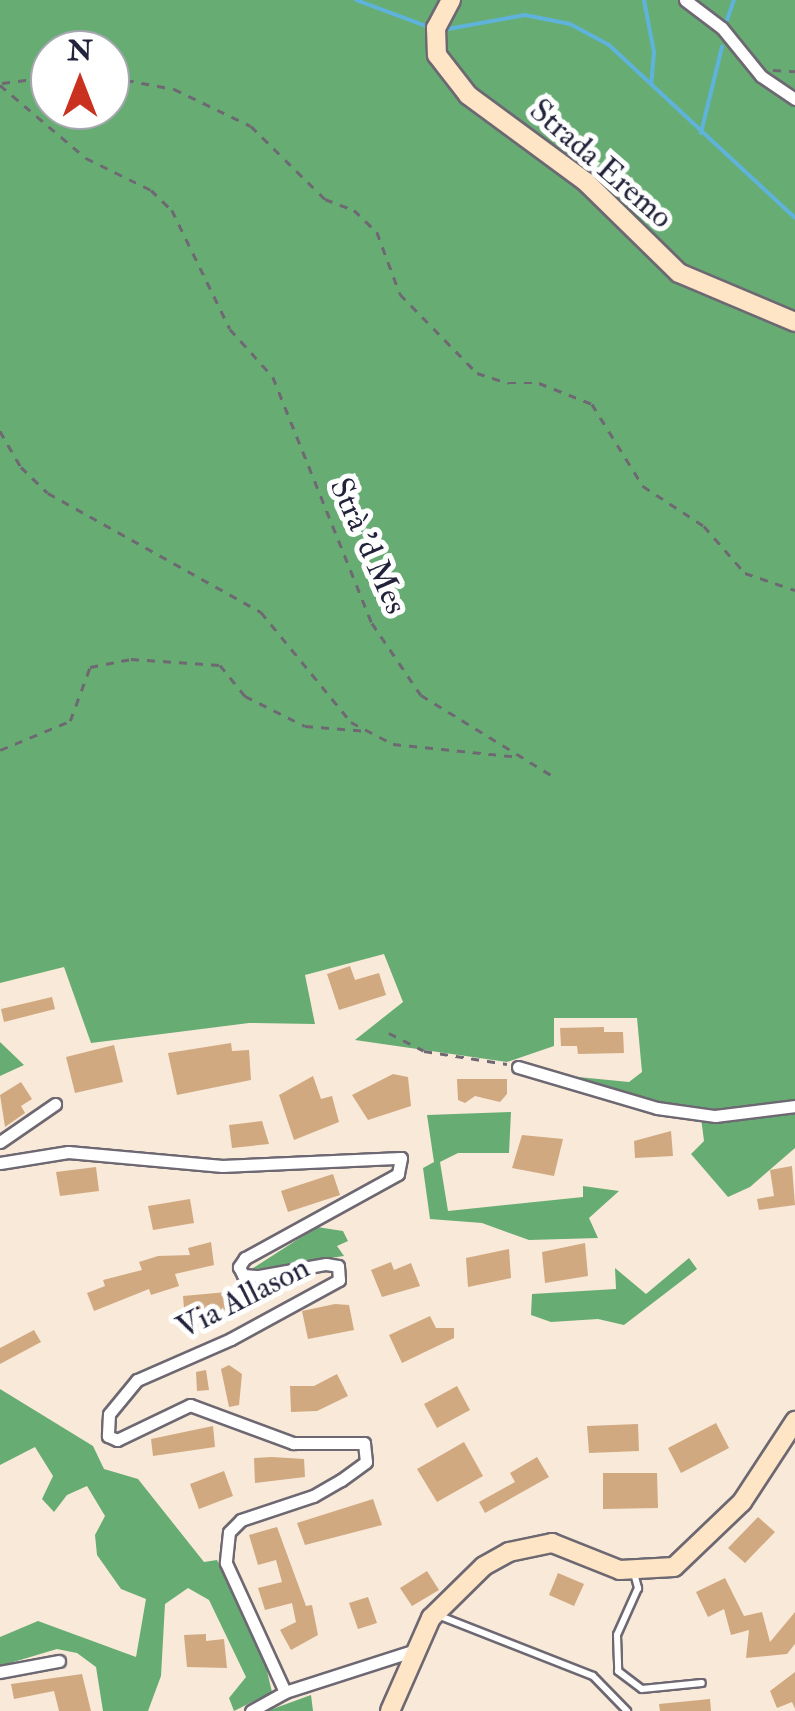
<!DOCTYPE html>
<html>
<head>
<meta charset="utf-8">
<style>
  body { margin:0 }
  #map { position:relative; width:795px; height:1711px; overflow:hidden; background:#f9e9d8; font-family:"IM FELL Double Pica",serif }
  div>[style] { position:absolute }
  [style*='--x'] { left:calc(var(--x)*1px); top:calc(var(--y)*1px); width:calc(var(--w)*1px); rotate:calc(var(--a)*1deg) }
  .forest>* { inset:0; background:#67ad73 }
  .stream>* { height:4px; margin:-2px; padding:0 2px; transform-origin:2px; border-radius:2px; background:#5fb3db }
  .building>* { inset:0; background:#d0a981 }
  .path>* { height:2.5px; margin-top:-1.25px; transform-origin:0; background:repeating-linear-gradient(90deg,#6d6872 0 8px,transparent 0 16px) }
  .roads { filter:drop-shadow(2px 0 #6d6872) drop-shadow(-2px 0 #6d6872) drop-shadow(0 2px #6d6872) drop-shadow(0 -2px #6d6872) }
  .lane>* { height:6px; margin:-3px; padding:0 3px; transform-origin:3px; border-radius:3px; background:#fff }
  .street>* { height:11px; margin:-5.5px; padding:0 5.5px; transform-origin:5.5px; border-radius:5.5px; background:#fff }
  .secondary>* { height:18px; margin:-9px; padding:0 9px; transform-origin:9px; border-radius:9px; background:#fde5c5 }
  span { translate:-50% -50%; white-space:nowrap; text-align:center; line-height:1.15; -webkit-text-stroke:10px #fff; paint-order:stroke }
  .street-label { font-size:32px; color:#22223b }
  .north { position:absolute; left:30px; top:30px; width:100px; height:100px; box-sizing:border-box; background:#fff; border:2px solid #a7a7b1; border-radius:50%; rotate:0deg; font-size:28px; font-weight:700; line-height:40px; text-align:center; color:#22223b }
  .north::after { content:''; display:block; margin:auto; width:35px; height:45px; background:#c8321e; clip-path:polygon(50% 0,100% 100%,50% 72%,0 100%) }
</style>
</head>
<body>
<div id="map">
  <div class="forest">
    <div style="clip-path:polygon(evenodd,0 0,795px 0,795px 1148px,750px 1187px,728px 1197px,691px 1154px,704px 1141px,700px 1110px,619px 1096px,558px 1075px,629px 1082px,642px 1072px,637px 1018px,554px 1018px,554px 1046px,507px 1062px,355px 1040px,403px 1002px,384px 954px,305px 975px,315px 1024px,249px 1023px,91px 1043px,64px 967px,0 983px,0 0,50px 50px,110px 50px,110px 110px,50px 110px,50px 50px)"></div>
    <div style="clip-path:polygon(0 1042px,24px 1065px,0 1076px)"></div>
    <div style="clip-path:polygon(511px 1112px,509px 1153px,458px 1153px,440px 1162px,448px 1211px,583px 1197px,583px 1186px,619px 1191px,589px 1218px,598px 1238px,529px 1240px,482px 1223px,430px 1219px,423px 1168px,434px 1162px,427px 1115px)"></div>
    <div style="clip-path:polygon(317px 1227px,343px 1231px,348px 1241px,337px 1246px,344px 1256px,250px 1270px)"></div>
    <div style="clip-path:polygon(689px 1258px,697px 1269px,624px 1325px,598px 1319px,551px 1322px,531px 1315px,532px 1294px,616px 1289px,615px 1268px,646px 1294px)"></div>
    <div style="clip-path:polygon(0 1389px,93px 1446px,104px 1469px,138px 1479px,204px 1562px,217px 1560px,261px 1646px,272px 1692px,234px 1711px,229px 1698px,246px 1677px,209px 1600px,188px 1588px,165px 1604px,161px 1676px,148px 1711px,103px 1711px,96px 1667px,77px 1653px,57px 1649px,0 1666px,0 1637px,38px 1621px,136px 1657px,146px 1599px,121px 1589px,97px 1555px,95px 1535px,105px 1516px,87px 1486px,67px 1495px,54px 1512px,42px 1499px,53px 1476px,35px 1447px,0 1465px)"></div>
    <div style="clip-path:polygon(311px 1695px,313px 1711px,267px 1711px)"></div>
  </div>
  <div class="stream">
    <div style="--x:356;--y:0;--w:75;--a:20.4"></div>
    <div style="--x:644;--y:0;--w:53;--a:79.1"></div>
    <div style="--x:654;--y:52;--w:32;--a:95"></div>
    <div style="--x:727;--y:20;--w:21;--a:-71"></div>
    <div style="--x:448;--y:29;--w:78;--a:-10.3"></div>
    <div style="--x:525;--y:15;--w:46;--a:11.3"></div>
    <div style="--x:570;--y:24;--w:44;--a:28.3"></div>
    <div style="--x:609;--y:45;--w:254;--a:42.9"></div>
    <div style="--x:701;--y:133;--w:89;--a:-76.3"></div>
  </div>
  <div class="building">
    <div style="clip-path:polygon(350px 966px,355px 980px,379px 973px,386px 995px,339px 1010px,327px 974px)"></div>
    <div style="clip-path:polygon(52px 997px,55px 1009px,4px 1022px,1px 1009px)"></div>
    <div style="clip-path:polygon(604px 1027px,604px 1032px,623px 1032px,624px 1053px,578px 1054px,577px 1046px,561px 1046px,560px 1028px)"></div>
    <div style="clip-path:polygon(231px 1043px,232px 1051px,249px 1050px,251px 1080px,177px 1095px,168px 1053px)"></div>
    <div style="clip-path:polygon(114px 1045px,123px 1082px,75px 1093px,66px 1057px)"></div>
    <div style="clip-path:polygon(393px 1074px,408px 1077px,411px 1106px,368px 1120px,352px 1095px)"></div>
    <div style="clip-path:polygon(313px 1076px,321px 1099px,332px 1096px,339px 1122px,294px 1140px,279px 1095px)"></div>
    <div style="clip-path:polygon(457px 1079px,507px 1079px,507px 1094px,500px 1102px,475px 1096px,465px 1103px,458px 1100px)"></div>
    <div style="clip-path:polygon(21px 1082px,32px 1099px,21px 1106px,25px 1113px,5px 1127px,0 1095px)"></div>
    <div style="clip-path:polygon(262px 1121px,269px 1144px,232px 1148px,229px 1125px)"></div>
    <div style="clip-path:polygon(671px 1131px,673px 1156px,635px 1158px,634px 1141px)"></div>
    <div style="clip-path:polygon(522px 1135px,563px 1139px,554px 1176px,512px 1168px)"></div>
    <div style="clip-path:polygon(792px 1166px,795px 1205px,759px 1210px,757px 1199px,774px 1196px,770px 1170px)"></div>
    <div style="clip-path:polygon(96px 1167px,99px 1191px,60px 1196px,56px 1172px)"></div>
    <div style="clip-path:polygon(333px 1174px,340px 1195px,288px 1212px,281px 1191px)"></div>
    <div style="clip-path:polygon(190px 1199px,194px 1223px,153px 1230px,148px 1206px)"></div>
    <div style="clip-path:polygon(211px 1242px,214px 1265px,175px 1274px,179px 1286px,151px 1295px,149px 1289px,94px 1311px,87px 1293px,105px 1286px,103px 1280px,142px 1270px,139px 1262px,158px 1256px,190px 1255px,188px 1248px)"></div>
    <div style="clip-path:polygon(585px 1243px,588px 1276px,545px 1283px,542px 1252px)"></div>
    <div style="clip-path:polygon(509px 1249px,511px 1278px,468px 1287px,466px 1258px)"></div>
    <div style="clip-path:polygon(391px 1262px,394px 1270px,411px 1263px,420px 1286px,382px 1297px,371px 1270px)"></div>
    <div style="clip-path:polygon(227px 1292px,229px 1316px,185px 1320px,183px 1296px)"></div>
    <div style="clip-path:polygon(335px 1304px,349px 1305px,354px 1330px,308px 1339px,302px 1311px)"></div>
    <div style="clip-path:polygon(430px 1316px,436px 1328px,454px 1328px,454px 1338px,402px 1363px,389px 1335px)"></div>
    <div style="clip-path:polygon(34px 1330px,41px 1342px,0 1364px,0 1348px)"></div>
    <div style="clip-path:polygon(229px 1365px,242px 1374px,239px 1405px,229px 1407px,221px 1369px)"></div>
    <div style="clip-path:polygon(206px 1370px,209px 1390px,197px 1391px,196px 1372px)"></div>
    <div style="clip-path:polygon(337px 1374px,348px 1396px,317px 1411px,291px 1412px,290px 1386px,314px 1386px)"></div>
    <div style="clip-path:polygon(457px 1386px,470px 1410px,437px 1428px,424px 1404px)"></div>
    <div style="clip-path:polygon(716px 1423px,729px 1448px,681px 1473px,668px 1448px)"></div>
    <div style="clip-path:polygon(638px 1424px,639px 1451px,589px 1453px,587px 1426px)"></div>
    <div style="clip-path:polygon(213px 1426px,215px 1447px,153px 1456px,151px 1439px)"></div>
    <div style="clip-path:polygon(464px 1442px,483px 1476px,437px 1502px,417px 1469px)"></div>
    <div style="clip-path:polygon(272px 1457px,304px 1459px,305px 1477px,255px 1483px,254px 1458px)"></div>
    <div style="clip-path:polygon(537px 1457px,549px 1477px,485px 1513px,479px 1502px,515px 1482px,510px 1473px)"></div>
    <div style="clip-path:polygon(224px 1471px,233px 1496px,199px 1509px,190px 1484px)"></div>
    <div style="clip-path:polygon(603px 1473px,657px 1473px,658px 1508px,603px 1509px)"></div>
    <div style="clip-path:polygon(373px 1499px,382px 1525px,305px 1545px,297px 1523px)"></div>
    <div style="clip-path:polygon(758px 1517px,775px 1532px,745px 1563px,728px 1548px)"></div>
    <div style="clip-path:polygon(277px 1527px,306px 1606px,312px 1605px,318px 1635px,291px 1650px,280px 1630px,296px 1622px,292px 1603px,265px 1610px,258px 1588px,282px 1582px,276px 1560px,258px 1565px,249px 1535px)"></div>
    <div style="clip-path:polygon(427px 1571px,439px 1590px,412px 1606px,400px 1588px)"></div>
    <div style="clip-path:polygon(558px 1573px,584px 1584px,574px 1606px,549px 1595px)"></div>
    <div style="clip-path:polygon(725px 1578px,744px 1616px,762px 1612px,770px 1642px,795px 1612px,795px 1644px,787px 1654px,746px 1658px,749px 1630px,731px 1635px,724px 1609px,708px 1617px,696px 1592px)"></div>
    <div style="clip-path:polygon(368px 1597px,377px 1623px,358px 1629px,349px 1603px)"></div>
    <div style="clip-path:polygon(206px 1634px,206px 1641px,224px 1639px,227px 1668px,187px 1667px,184px 1635px)"></div>
    <div style="clip-path:polygon(795px 1672px,795px 1709px,792px 1702px,777px 1708px,770px 1691px)"></div>
    <div style="clip-path:polygon(82px 1674px,91px 1711px,59px 1711px,54px 1691px,14px 1699px,11px 1684px)"></div>
    <div style="clip-path:polygon(710px 1699px,711px 1711px,660px 1711px,659px 1704px)"></div>
  </div>
  <div class="path">
    <div style="--x:773;--y:70;--w:22;--a:3"></div>
    <div style="--x:110;--y:77;--w:65;--a:10.6"></div>
    <div style="--x:174;--y:89;--w:85;--a:25.7"></div>
    <div style="--x:251;--y:126;--w:104;--a:44.6"></div>
    <div style="--x:325;--y:199;--w:31;--a:21"></div>
    <div style="--x:354;--y:210;--w:32;--a:44"></div>
    <div style="--x:377;--y:232;--w:66;--a:69.6"></div>
    <div style="--x:400;--y:294;--w:110;--a:45.7"></div>
    <div style="--x:477;--y:373;--w:33;--a:18"></div>
    <div style="--x:508;--y:383;--w:31;--a:0"></div>
    <div style="--x:539;--y:383;--w:57;--a:21.6"></div>
    <div style="--x:592;--y:404;--w:97;--a:58.1"></div>
    <div style="--x:643;--y:486;--w:73;--a:33.3"></div>
    <div style="--x:704;--y:526;--w:62;--a:48.9"></div>
    <div style="--x:745;--y:573;--w:53;--a:18.8"></div>
    <div style="--x:2;--y:83;--w:48;--a:-7.1"></div>
    <div style="--x:0;--y:85;--w:113;--a:40.3"></div>
    <div style="--x:86;--y:158;--w:72;--a:26.2"></div>
    <div style="--x:151;--y:190;--w:29;--a:44"></div>
    <div style="--x:172;--y:210;--w:132;--a:64"></div>
    <div style="--x:230;--y:329;--w:64;--a:48.1"></div>
    <div style="--x:273;--y:377;--w:265;--a:68.1"></div>
    <div style="--x:372;--y:623;--w:87;--a:55.8"></div>
    <div style="--x:421;--y:695;--w:153;--a:31.6"></div>
    <div style="--x:0;--y:431;--w:42;--a:59.7"></div>
    <div style="--x:21;--y:467;--w:37;--a:44"></div>
    <div style="--x:48;--y:493;--w:244;--a:29.2"></div>
    <div style="--x:261;--y:612;--w:142;--a:50.7"></div>
    <div style="--x:351;--y:722;--w:47;--a:27.6"></div>
    <div style="--x:393;--y:744;--w:120;--a:5.8"></div>
    <div style="--x:0;--y:750;--w:76;--a:-22.5"></div>
    <div style="--x:70;--y:721;--w:58;--a:-69.7"></div>
    <div style="--x:90;--y:667;--w:42;--a:-11"></div>
    <div style="--x:131;--y:659;--w:89;--a:3.9"></div>
    <div style="--x:220;--y:665;--w:40;--a:51"></div>
    <div style="--x:245;--y:696;--w:67;--a:26.6"></div>
    <div style="--x:305;--y:726;--w:63;--a:4.5"></div>
    <div style="--x:389;--y:1033;--w:39;--a:27"></div>
    <div style="--x:424;--y:1051;--w:84;--a:8.9"></div>
  </div>
  <div class="roads">
    <div class="lane">
      <div style="--x:634;--y:1573;--w:16;--a:75"></div>
      <div style="--x:638;--y:1588;--w:51;--a:114.1"></div>
      <div style="--x:617;--y:1635;--w:36;--a:88"></div>
      <div style="--x:618;--y:1671;--w:30;--a:37"></div>
      <div style="--x:642;--y:1689;--w:60;--a:-5.7"></div>
      <div style="--x:440;--y:1616;--w:164;--a:21.4"></div>
      <div style="--x:593;--y:1676;--w:49;--a:45.8"></div>
    </div>
    <div class="street">
      <div style="--x:685;--y:0;--w:46;--a:37.1"></div>
      <div style="--x:722;--y:28;--w:62;--a:50.9"></div>
      <div style="--x:761;--y:76;--w:41;--a:34.1"></div>
      <div style="--x:518;--y:1067;--w:145;--a:16.4"></div>
      <div style="--x:657;--y:1108;--w:59;--a:7.9"></div>
      <div style="--x:715;--y:1116;--w:81;--a:-7.1"></div>
      <div style="--x:0;--y:1142;--w:67;--a:-34.6"></div>
      <div style="--x:0;--y:1163;--w:69;--a:-9.2"></div>
      <div style="--x:68;--y:1152;--w:155;--a:5.2"></div>
      <div style="--x:222;--y:1166;--w:179;--a:-2.6"></div>
      <div style="--x:401;--y:1158;--w:16;--a:101"></div>
      <div style="--x:398;--y:1174;--w:175;--a:151.2"></div>
      <div style="--x:245;--y:1258;--w:11;--a:124"></div>
      <div style="--x:239;--y:1267;--w:9;--a:63"></div>
      <div style="--x:243;--y:1275;--w:16;--a:4"></div>
      <div style="--x:259;--y:1276;--w:68;--a:-10.2"></div>
      <div style="--x:326;--y:1264;--w:12;--a:9"></div>
      <div style="--x:338;--y:1266;--w:14;--a:86"></div>
      <div style="--x:339;--y:1280;--w:123;--a:151.4"></div>
      <div style="--x:231;--y:1339;--w:103;--a:156.4"></div>
      <div style="--x:137;--y:1380;--w:44;--a:129.5"></div>
      <div style="--x:109;--y:1414;--w:22;--a:93"></div>
      <div style="--x:108;--y:1436;--w:10;--a:24"></div>
      <div style="--x:117;--y:1440;--w:81;--a:-25.6"></div>
      <div style="--x:190;--y:1405;--w:110;--a:20.3"></div>
      <div style="--x:293;--y:1443;--w:71;--a:0"></div>
      <div style="--x:364;--y:1443;--w:19;--a:84"></div>
      <div style="--x:366;--y:1462;--w:31;--a:144"></div>
      <div style="--x:341;--y:1480;--w:32;--a:150"></div>
      <div style="--x:313;--y:1496;--w:76;--a:161.6"></div>
      <div style="--x:241;--y:1520;--w:17;--a:135"></div>
      <div style="--x:229;--y:1532;--w:31;--a:96"></div>
      <div style="--x:226;--y:1563;--w:142;--a:65.4"></div>
      <div style="--x:0;--y:1672;--w:60;--a:-10.6"></div>
      <div style="--x:251;--y:1711;--w:39;--a:-29"></div>
      <div style="--x:285;--y:1692;--w:134;--a:-17.8"></div>
    </div>
    <div class="secondary">
      <div style="--x:451;--y:0;--w:32;--a:118"></div>
      <div style="--x:436;--y:28;--w:27;--a:88"></div>
      <div style="--x:437;--y:55;--w:51;--a:52.2"></div>
      <div style="--x:468;--y:95;--w:147;--a:36.4"></div>
      <div style="--x:586;--y:182;--w:130;--a:44.4"></div>
      <div style="--x:679;--y:273;--w:126;--a:22.9"></div>
      <div style="--x:390;--y:1711;--w:102;--a:-66.2"></div>
      <div style="--x:431;--y:1618;--w:74;--a:-44.5"></div>
      <div style="--x:484;--y:1566;--w:29;--a:-29"></div>
      <div style="--x:509;--y:1552;--w:44;--a:-11.8"></div>
      <div style="--x:552;--y:1543;--w:73;--a:21.7"></div>
      <div style="--x:620;--y:1570;--w:54;--a:-3.2"></div>
      <div style="--x:674;--y:1567;--w:94;--a:-43.7"></div>
      <div style="--x:742;--y:1502;--w:97;--a:-56.8"></div>
    </div>
  </div>
  <div class="street-label">
    <span style="left:601px;top:164px;rotate:41deg">Strada Eremo</span>
    <span style="left:368px;top:546px;rotate:66deg">Strà 'd Mes</span>
    <span style="left:243px;top:1298px;rotate:-27deg">Via Allason</span>
  </div>
  <div class="north">N</div>
</div>
</body>
</html>
